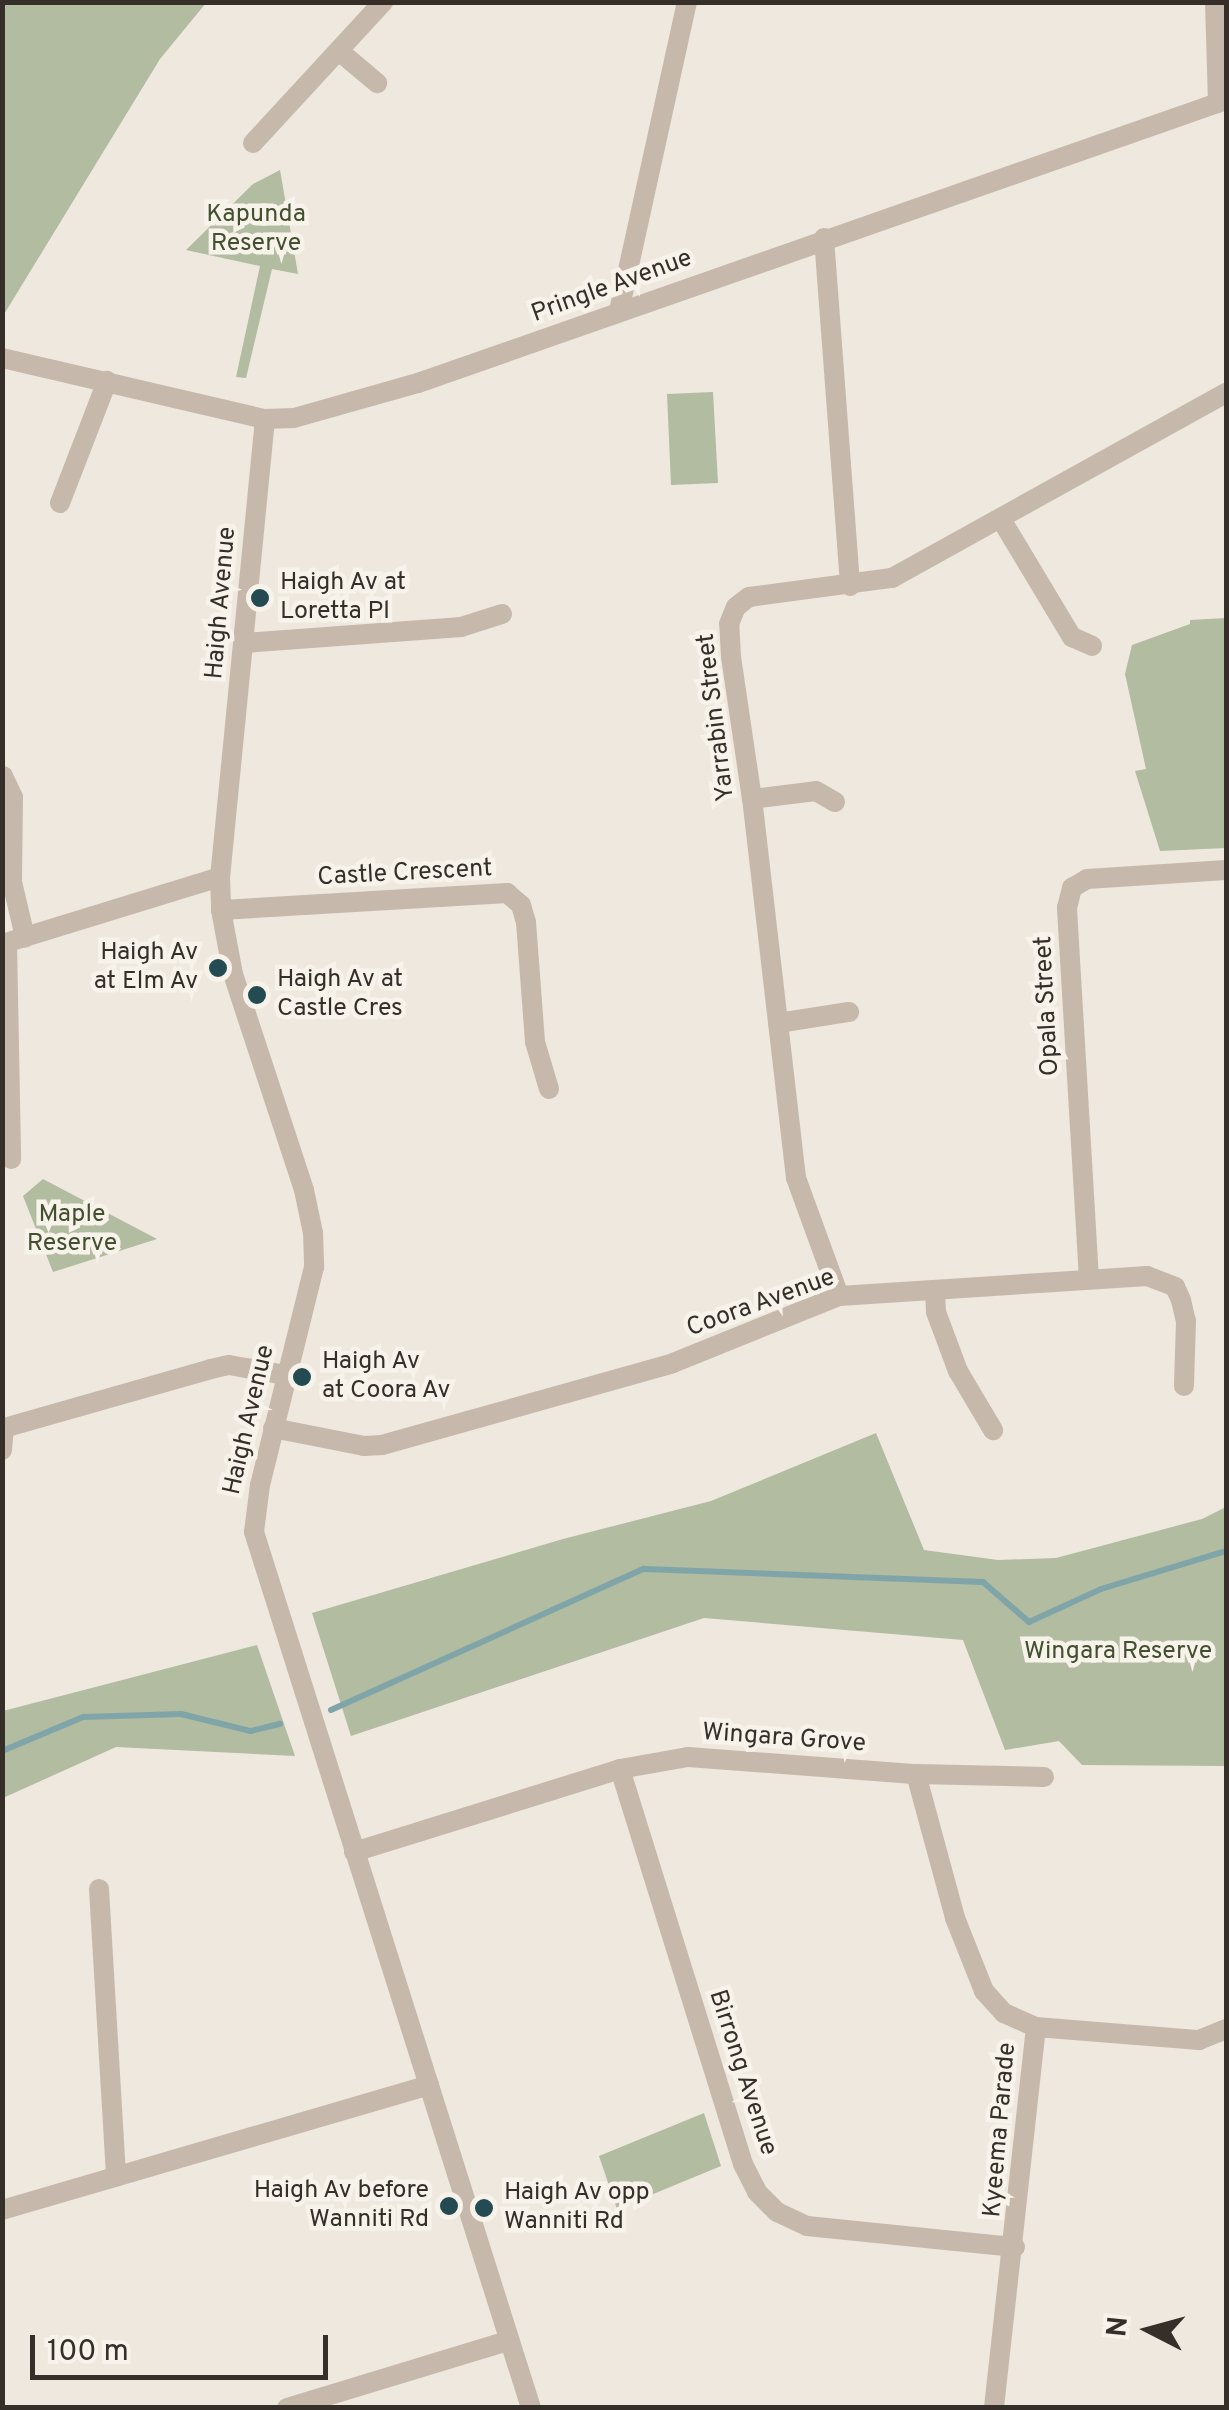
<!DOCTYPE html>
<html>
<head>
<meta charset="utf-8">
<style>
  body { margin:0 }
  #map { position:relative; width:1229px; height:2410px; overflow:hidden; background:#efe8de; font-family:Overpass,sans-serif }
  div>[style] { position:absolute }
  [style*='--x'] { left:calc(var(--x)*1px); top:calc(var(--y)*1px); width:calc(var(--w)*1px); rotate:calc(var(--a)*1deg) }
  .green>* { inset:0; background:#b1bca0 }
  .stream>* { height:6px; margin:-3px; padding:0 3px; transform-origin:3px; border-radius:3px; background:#80a5a9 }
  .minor>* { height:20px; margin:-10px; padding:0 10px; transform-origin:10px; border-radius:10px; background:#c6b9ab }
  .dots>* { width:28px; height:28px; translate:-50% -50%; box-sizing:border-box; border:5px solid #f7f2ea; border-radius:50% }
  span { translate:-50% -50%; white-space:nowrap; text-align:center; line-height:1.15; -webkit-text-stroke:9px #f7f2ea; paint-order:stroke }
  .park-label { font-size:25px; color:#425030 }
  .street-label { font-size:25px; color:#352e29 }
  .poi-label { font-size:25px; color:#352e29 }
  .left { translate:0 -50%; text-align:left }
  .right { translate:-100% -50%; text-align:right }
  .frame { position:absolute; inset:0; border:5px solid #352e29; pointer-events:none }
  .north { position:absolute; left:1099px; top:2280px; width:100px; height:100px; -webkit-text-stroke:8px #f7f2ea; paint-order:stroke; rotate:276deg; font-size:28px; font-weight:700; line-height:40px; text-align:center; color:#352e29 }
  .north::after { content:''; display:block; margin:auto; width:35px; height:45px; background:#352e29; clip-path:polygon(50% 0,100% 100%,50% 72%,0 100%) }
  .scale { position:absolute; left:30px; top:2335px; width:298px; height:45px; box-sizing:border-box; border:5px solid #352e29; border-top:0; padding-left:12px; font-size:30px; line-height:35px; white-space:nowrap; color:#352e29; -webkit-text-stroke:8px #f7f2ea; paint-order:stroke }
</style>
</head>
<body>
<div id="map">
  <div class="green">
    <div style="clip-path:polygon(3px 2px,206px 3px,160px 59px,3px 316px)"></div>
    <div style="clip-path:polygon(280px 170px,298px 274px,272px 269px,246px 378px,236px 377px,260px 266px,186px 250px,253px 184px)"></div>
    <div style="clip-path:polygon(713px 392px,718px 483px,671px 485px,667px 394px)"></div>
    <div style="clip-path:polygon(1226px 618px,1226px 848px,1160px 851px,1135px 771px,1146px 769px,1125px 674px,1132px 645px,1190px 624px,1190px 620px)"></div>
    <div style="clip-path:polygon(43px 1179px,157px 1239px,53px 1272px,23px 1196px)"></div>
    <div style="clip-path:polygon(876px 1433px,924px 1550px,998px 1560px,1056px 1558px,1202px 1519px,1226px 1507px,1226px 1766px,1082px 1765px,1059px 1741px,1005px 1750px,963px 1640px,704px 1618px,351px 1736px,312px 1613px,563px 1539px,711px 1501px)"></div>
    <div style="clip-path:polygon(257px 1645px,295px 1756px,116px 1747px,3px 1798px,3px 1711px)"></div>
    <div style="clip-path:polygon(704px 2113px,721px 2166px,617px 2209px,599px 2156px)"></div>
  </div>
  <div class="stream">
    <div style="--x:331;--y:1710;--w:343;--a:-24.3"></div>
    <div style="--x:644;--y:1569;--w:339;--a:2.2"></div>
    <div style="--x:983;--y:1582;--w:61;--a:41"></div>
    <div style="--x:1029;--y:1622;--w:79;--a:-24.6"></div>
    <div style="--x:1101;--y:1589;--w:131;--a:-16.9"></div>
    <div style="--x:2;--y:1751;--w:88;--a:-22.8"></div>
    <div style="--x:83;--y:1717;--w:98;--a:-1.8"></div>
    <div style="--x:181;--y:1714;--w:72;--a:13.7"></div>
    <div style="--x:251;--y:1731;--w:30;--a:-14"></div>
  </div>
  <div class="minor">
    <div style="--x:1215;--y:2;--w:101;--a:88.3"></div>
    <div style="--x:339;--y:51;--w:50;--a:40.1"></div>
    <div style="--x:253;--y:143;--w:192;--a:-47.3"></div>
    <div style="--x:824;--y:238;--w:349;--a:85.7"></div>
    <div style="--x:619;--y:311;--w:316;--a:-77.6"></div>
    <div style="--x:2;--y:358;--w:270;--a:13.1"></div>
    <div style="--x:265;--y:419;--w:29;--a:-2"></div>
    <div style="--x:294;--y:418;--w:129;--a:-15.8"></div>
    <div style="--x:418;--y:383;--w:856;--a:-19.3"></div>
    <div style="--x:265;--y:419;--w:460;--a:95.6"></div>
    <div style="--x:220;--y:877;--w:33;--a:88"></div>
    <div style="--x:221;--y:910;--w:65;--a:79.4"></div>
    <div style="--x:233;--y:974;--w:227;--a:71.8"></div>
    <div style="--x:304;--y:1190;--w:44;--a:78.2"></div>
    <div style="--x:313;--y:1233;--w:34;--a:88"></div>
    <div style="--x:314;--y:1267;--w:225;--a:103.9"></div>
    <div style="--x:260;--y:1485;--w:47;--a:97.3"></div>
    <div style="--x:254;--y:1532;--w:919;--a:72.45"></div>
    <div style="--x:60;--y:503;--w:131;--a:-68.9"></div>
    <div style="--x:1001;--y:519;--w:138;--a:59"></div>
    <div style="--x:1072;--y:637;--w:22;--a:24"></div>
    <div style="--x:244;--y:643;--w:218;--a:-4.2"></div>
    <div style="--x:461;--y:627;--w:43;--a:-17.6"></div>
    <div style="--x:3;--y:776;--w:23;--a:65"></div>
    <div style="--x:13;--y:797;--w:85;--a:90.7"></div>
    <div style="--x:12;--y:882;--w:57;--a:76.7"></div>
    <div style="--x:752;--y:799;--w:64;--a:-7.1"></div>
    <div style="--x:816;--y:791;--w:22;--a:30"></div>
    <div style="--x:221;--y:910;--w:287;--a:-3.4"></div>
    <div style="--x:507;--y:893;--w:18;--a:41"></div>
    <div style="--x:521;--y:905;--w:18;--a:74"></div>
    <div style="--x:526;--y:922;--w:120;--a:85.7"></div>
    <div style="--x:535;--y:1042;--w:49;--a:73.4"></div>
    <div style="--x:7;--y:943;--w:216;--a:88.9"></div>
    <div style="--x:2;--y:944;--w:228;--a:-17.1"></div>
    <div style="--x:778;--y:1023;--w:72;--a:-8.8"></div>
    <div style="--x:1089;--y:1279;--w:372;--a:-93.4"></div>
    <div style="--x:1067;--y:908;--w:21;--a:-76"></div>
    <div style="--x:1072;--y:888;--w:17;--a:-31"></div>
    <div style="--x:1087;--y:879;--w:139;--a:-3.7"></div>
    <div style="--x:935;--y:1292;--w:20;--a:87"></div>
    <div style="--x:936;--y:1312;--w:63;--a:69.6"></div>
    <div style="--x:958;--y:1371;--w:69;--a:59.3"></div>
    <div style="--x:839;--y:1296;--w:126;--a:-110"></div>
    <div style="--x:796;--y:1178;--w:382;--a:-96.6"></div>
    <div style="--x:752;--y:799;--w:144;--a:-98.4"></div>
    <div style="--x:731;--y:657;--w:33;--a:-93"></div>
    <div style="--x:729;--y:624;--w:18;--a:-68"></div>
    <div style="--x:736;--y:607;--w:16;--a:-38"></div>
    <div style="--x:749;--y:597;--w:144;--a:-7.6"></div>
    <div style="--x:892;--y:578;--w:382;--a:-29"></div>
    <div style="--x:273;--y:1428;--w:93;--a:11.2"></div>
    <div style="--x:364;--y:1446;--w:18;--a:-3"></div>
    <div style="--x:382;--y:1445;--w:302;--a:-15.7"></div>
    <div style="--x:673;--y:1363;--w:179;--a:-22"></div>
    <div style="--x:839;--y:1296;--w:309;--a:-3.7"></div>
    <div style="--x:1147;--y:1276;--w:30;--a:21"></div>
    <div style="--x:1175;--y:1287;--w:14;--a:65"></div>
    <div style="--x:1181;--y:1300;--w:22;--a:77"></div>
    <div style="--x:1186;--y:1321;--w:65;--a:91.8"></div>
    <div style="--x:2;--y:1450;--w:22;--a:-85"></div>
    <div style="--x:4;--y:1428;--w:215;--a:-15.9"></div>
    <div style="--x:211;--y:1369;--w:18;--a:-13"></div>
    <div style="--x:229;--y:1365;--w:58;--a:10"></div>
    <div style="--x:620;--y:1769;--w:414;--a:72.7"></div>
    <div style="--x:743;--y:2164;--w:31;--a:63"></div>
    <div style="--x:757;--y:2192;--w:28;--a:45"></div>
    <div style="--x:777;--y:2212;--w:33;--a:25"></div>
    <div style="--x:807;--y:2226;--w:209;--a:5.8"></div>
    <div style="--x:916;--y:1774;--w:149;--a:74.8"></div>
    <div style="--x:955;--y:1918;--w:79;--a:68.3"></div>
    <div style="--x:984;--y:1991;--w:30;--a:48"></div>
    <div style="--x:1004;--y:2013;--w:35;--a:24"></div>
    <div style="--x:1036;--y:2027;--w:383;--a:96.3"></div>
    <div style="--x:354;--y:1852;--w:279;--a:-17.3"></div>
    <div style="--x:620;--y:1769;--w:69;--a:-10"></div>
    <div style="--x:688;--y:1757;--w:229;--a:4.3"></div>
    <div style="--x:916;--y:1774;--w:128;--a:1.3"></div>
    <div style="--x:99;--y:1889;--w:288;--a:86.6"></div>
    <div style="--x:1036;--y:2027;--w:164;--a:4.6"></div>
    <div style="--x:1199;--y:2040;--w:29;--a:-22"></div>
    <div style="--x:2;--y:2210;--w:445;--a:-16.3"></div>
    <div style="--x:287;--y:2408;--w:231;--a:-16.9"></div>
  </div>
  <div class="dots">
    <div style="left:260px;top:598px;background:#244b51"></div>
    <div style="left:218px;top:968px;background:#244b51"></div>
    <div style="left:257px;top:995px;background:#244b51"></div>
    <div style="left:302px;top:1377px;background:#244b51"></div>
    <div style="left:449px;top:2206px;background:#244b51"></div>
    <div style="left:484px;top:2208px;background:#244b51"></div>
  </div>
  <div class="park-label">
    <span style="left:256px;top:230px">Kapunda<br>Reserve</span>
    <span style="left:72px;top:1230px">Maple<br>Reserve</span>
    <span style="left:1118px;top:1652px">Wingara Reserve</span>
  </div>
  <div class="street-label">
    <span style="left:612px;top:287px;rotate:-20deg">Pringle Avenue</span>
    <span style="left:222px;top:603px;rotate:-85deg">Haigh Avenue</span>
    <span style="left:717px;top:717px;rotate:-97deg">Yarrabin Street</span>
    <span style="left:405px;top:874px;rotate:-3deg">Castle Crescent</span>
    <span style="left:1048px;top:1006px;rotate:-93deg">Opala Street</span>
    <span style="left:761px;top:1304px;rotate:-20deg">Coora Avenue</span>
    <span style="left:250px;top:1420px;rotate:-77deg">Haigh Avenue</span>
    <span style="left:784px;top:1739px;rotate:4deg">Wingara Grove</span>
    <span style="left:742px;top:2073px;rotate:72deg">Birrong Avenue</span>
    <span style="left:1001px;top:2130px;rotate:-85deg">Kyeema Parade</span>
  </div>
  <div class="poi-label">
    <span class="left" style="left:280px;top:598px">Haigh Av at<br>Loretta Pl</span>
    <span class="right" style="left:198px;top:968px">Haigh Av<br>at Elm Av</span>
    <span class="left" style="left:277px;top:995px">Haigh Av at<br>Castle Cres</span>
    <span class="left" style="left:322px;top:1377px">Haigh Av<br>at Coora Av</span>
    <span class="right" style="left:429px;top:2206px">Haigh Av before<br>Wanniti Rd</span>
    <span class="left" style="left:504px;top:2208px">Haigh Av opp<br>Wanniti Rd</span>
  </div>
  <div class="frame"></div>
  <div class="north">N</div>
  <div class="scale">100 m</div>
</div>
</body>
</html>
